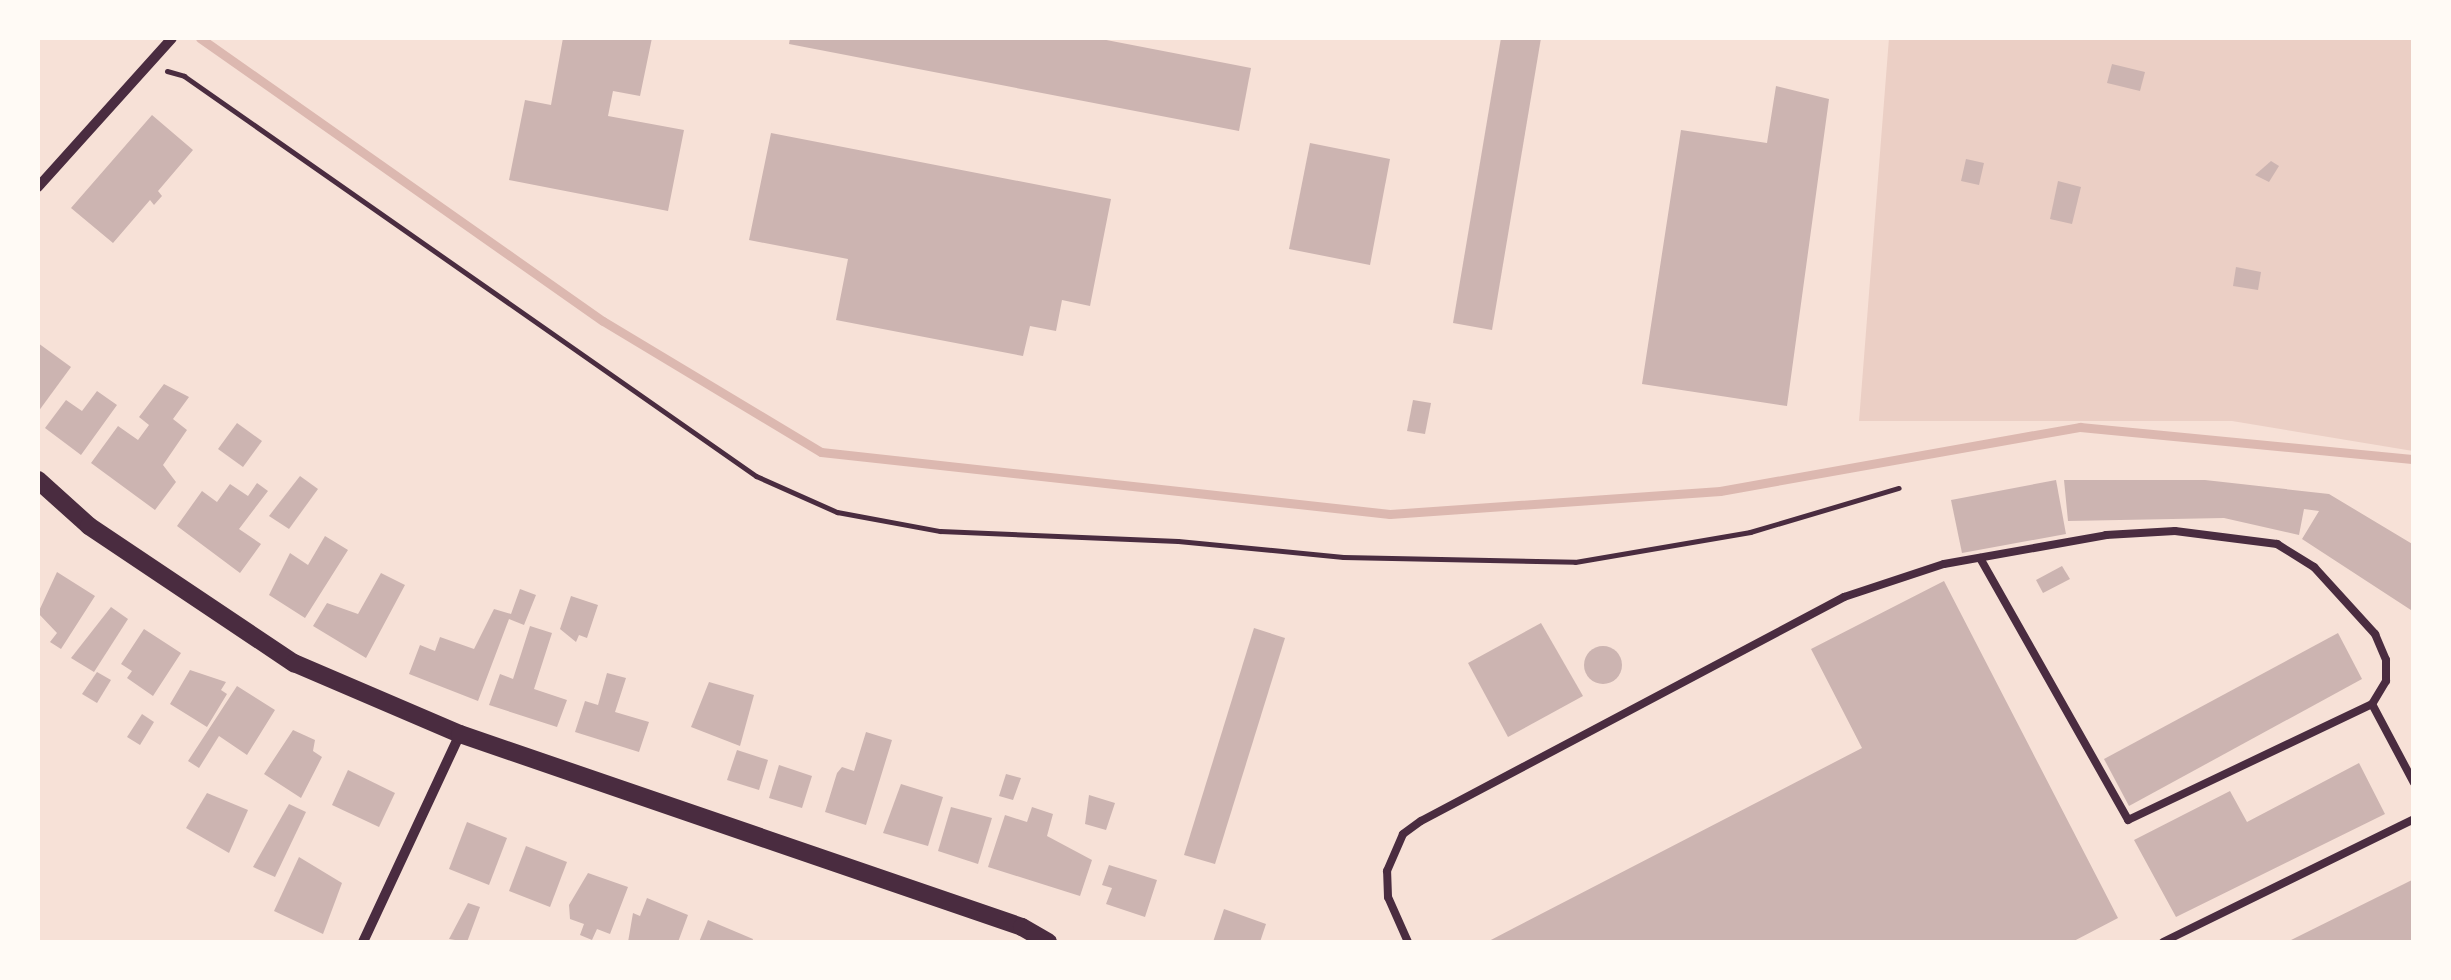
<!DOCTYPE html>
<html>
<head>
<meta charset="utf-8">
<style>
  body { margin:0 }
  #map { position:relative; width:2451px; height:980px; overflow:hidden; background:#f7e1d7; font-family:Roboto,sans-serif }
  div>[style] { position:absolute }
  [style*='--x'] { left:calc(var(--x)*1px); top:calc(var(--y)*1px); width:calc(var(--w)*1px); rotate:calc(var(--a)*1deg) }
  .green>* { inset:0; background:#ebcfc5 }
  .stream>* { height:9px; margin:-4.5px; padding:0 4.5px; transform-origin:4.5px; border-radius:4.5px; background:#dcb8b0 }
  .building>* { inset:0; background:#ccb4b1 }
  .round { border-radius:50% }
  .path>* { height:5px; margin:-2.5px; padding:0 2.5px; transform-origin:2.5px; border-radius:2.5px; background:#4a2c40 }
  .service>* { height:8px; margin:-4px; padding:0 4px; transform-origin:4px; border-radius:4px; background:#4a2c40 }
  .minor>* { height:10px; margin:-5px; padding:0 5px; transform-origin:5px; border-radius:5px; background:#4a2c40 }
  .tertiary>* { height:18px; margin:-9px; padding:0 9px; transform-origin:9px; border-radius:9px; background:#4a2c40 }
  span { translate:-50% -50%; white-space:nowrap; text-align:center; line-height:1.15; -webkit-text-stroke:10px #fffaf5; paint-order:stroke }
  .frame { position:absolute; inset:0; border:40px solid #fffaf5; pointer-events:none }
</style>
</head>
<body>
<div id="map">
  <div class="green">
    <div style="clip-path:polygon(1889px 38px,2413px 38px,2413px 451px,2232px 421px,1859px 421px)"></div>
  </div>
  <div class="stream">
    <div style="--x:200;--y:38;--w:492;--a:35.1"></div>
    <div style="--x:603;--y:321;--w:254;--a:31"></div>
    <div style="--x:821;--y:452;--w:572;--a:6.22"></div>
    <div style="--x:1390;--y:514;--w:331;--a:-4"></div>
    <div style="--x:1720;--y:491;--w:366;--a:-10.1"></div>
    <div style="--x:2080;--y:427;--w:336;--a:5.5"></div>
  </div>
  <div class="building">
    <div style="clip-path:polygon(563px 38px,652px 38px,640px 96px,613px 91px,608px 116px,684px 130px,668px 211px,509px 180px,525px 100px,551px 105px)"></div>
    <div style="clip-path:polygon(790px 38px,1096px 38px,1251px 68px,1239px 131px,789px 44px)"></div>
    <div style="clip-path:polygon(1501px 38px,1541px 38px,1492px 330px,1453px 323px)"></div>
    <div style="clip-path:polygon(2112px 64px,2145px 72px,2140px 91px,2107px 83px)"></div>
    <div style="clip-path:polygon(1776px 86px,1829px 99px,1787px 406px,1642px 384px,1681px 130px,1767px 143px)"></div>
    <div style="clip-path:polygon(152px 115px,193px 150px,158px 191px,162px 196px,154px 205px,150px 200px,113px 243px,71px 208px)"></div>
    <div style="clip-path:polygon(771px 133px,1111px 199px,1090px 306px,1062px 300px,1056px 331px,1030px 326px,1023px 356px,836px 320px,848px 259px,749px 240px)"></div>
    <div style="clip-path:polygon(1310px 143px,1390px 159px,1370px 265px,1289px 249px)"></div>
    <div style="clip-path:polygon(1966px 159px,1984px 163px,1979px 185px,1961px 181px)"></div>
    <div style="clip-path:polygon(2271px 161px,2279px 166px,2269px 182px,2255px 175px)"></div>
    <div style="clip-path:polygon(2058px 181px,2081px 187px,2072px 224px,2050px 219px)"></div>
    <div style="clip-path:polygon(2236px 267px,2261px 272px,2258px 290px,2233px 286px)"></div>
    <div style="clip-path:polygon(38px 343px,71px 367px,38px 412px)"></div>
    <div style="clip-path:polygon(164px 384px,189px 397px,173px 419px,187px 430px,163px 465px,176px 482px,155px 510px,91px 463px,118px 426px,138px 440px,149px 425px,139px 417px)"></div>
    <div style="clip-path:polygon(97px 391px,117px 405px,81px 455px,45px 428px,66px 400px,82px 411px)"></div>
    <div style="clip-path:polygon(1413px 400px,1431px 403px,1425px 434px,1407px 431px)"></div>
    <div style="clip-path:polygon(237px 423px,262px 441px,243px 467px,218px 449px)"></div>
    <div style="clip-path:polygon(300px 476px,318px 489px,289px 529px,269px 516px)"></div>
    <div style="clip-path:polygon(2056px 480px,2066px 534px,1962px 553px,1951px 500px)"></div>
    <div style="clip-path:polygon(2064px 480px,2205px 480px,2329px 494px,2414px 545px,2414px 612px,2302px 539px,2319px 511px,2304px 509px,2299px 535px,2224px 518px,2068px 521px)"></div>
    <div style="clip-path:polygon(257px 483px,268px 491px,239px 529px,261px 544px,240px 573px,177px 526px,202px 491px,217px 502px,230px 484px,248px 496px)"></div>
    <div style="clip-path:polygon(325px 536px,348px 550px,305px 618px,269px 595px,290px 553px,308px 565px)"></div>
    <div style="clip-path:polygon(2062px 566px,2070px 579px,2043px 593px,2036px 580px)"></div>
    <div style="clip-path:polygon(57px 572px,95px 596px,61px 649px,50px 642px,57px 633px,38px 613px)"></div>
    <div style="clip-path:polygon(381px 573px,405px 585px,366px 658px,313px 626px,327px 603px,358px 614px)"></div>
    <div style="clip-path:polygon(1944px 581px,2118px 918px,2072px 942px,1487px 942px,1862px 748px,1811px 649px)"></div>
    <div style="clip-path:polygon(520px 589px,536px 595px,524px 625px,509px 619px,478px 701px,409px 674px,420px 645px,435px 651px,440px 637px,474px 649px,494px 609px,511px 614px)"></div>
    <div style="clip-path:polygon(571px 596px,598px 605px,587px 638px,579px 635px,576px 642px,560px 629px)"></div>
    <div style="clip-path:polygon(111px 607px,128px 619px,94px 672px,71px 658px)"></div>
    <div style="clip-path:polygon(1541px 623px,1583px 696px,1508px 737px,1468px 663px)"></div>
    <div style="clip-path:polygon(530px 626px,552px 633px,534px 689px,567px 700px,557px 727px,489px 705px,500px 674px,513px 679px)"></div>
    <div style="clip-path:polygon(1254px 628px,1285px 638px,1215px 864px,1184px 855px)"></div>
    <div style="clip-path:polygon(144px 629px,181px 653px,153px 696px,127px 678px,132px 671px,121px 664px)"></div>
    <div style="clip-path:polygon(2338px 633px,2362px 679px,2129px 806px,2104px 759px)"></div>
    <div class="round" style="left:1584px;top:646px;width:38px;height:38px"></div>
    <div style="clip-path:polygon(190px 670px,226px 682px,221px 690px,227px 694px,207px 727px,170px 704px)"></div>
    <div style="clip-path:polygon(97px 672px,111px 680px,97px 703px,82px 694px)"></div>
    <div style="clip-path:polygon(607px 673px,626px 678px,615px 712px,649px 722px,639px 752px,575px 732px,585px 701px,598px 705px)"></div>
    <div style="clip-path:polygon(709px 682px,754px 695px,740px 746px,691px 727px)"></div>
    <div style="clip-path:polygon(237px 686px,275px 710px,247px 755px,219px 736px,199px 768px,188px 761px)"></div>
    <div style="clip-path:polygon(142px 714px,154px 722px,140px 745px,127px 737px)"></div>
    <div style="clip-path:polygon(293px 730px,315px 740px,313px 751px,322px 757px,301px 798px,264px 774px)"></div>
    <div style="clip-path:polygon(866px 732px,892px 740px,866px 825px,825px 812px,837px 773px,842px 767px,854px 771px)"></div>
    <div style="clip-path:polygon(737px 750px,768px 760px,759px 790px,727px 780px)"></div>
    <div style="clip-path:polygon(2359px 763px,2385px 814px,2176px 917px,2134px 840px,2230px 791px,2247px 822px)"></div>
    <div style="clip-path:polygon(779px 765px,812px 776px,802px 808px,769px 798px)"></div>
    <div style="clip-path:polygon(348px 770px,395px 793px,379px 827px,332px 805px)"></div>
    <div style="clip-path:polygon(1006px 774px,1021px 778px,1013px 800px,999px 796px)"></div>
    <div style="clip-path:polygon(901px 784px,943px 797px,928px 846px,883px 833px)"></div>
    <div style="clip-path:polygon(207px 793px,248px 810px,229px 853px,186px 828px)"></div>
    <div style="clip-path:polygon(1089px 795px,1115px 803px,1106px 830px,1085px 824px)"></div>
    <div style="clip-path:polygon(289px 804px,306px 812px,275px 877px,253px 867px)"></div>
    <div style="clip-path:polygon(951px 807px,992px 818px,978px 864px,938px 851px)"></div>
    <div style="clip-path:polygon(1032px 807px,1053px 814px,1047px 836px,1092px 860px,1080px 896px,988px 867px,1005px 815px,1027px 822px)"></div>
    <div style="clip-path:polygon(467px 822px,507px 838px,489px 885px,449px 869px)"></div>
    <div style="clip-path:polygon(526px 846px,567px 862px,550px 907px,509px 891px)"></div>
    <div style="clip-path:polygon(299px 857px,342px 883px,323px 934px,274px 911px)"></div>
    <div style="clip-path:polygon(1109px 865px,1157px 880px,1145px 917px,1106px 904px,1112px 888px,1102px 885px)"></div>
    <div style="clip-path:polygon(588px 873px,628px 887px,610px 934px,597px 929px,592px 940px,580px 935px,584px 924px,570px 919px,569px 905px)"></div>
    <div style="clip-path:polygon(2414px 879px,2414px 942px,2287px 942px)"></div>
    <div style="clip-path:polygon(647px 898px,688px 915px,678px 942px,628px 942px,633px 913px,640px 916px)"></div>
    <div style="clip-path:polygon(468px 903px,480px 907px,467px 942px,449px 939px)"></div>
    <div style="clip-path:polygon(1224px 909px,1266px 924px,1260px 942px,1213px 942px)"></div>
    <div style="clip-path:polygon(708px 920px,753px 939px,752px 942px,699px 942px)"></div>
  </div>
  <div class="path">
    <div style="--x:167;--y:71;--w:18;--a:16"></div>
    <div style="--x:184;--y:76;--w:698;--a:34.97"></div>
    <div style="--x:756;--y:476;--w:89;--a:24"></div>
    <div style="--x:837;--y:512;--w:105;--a:10.5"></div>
    <div style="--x:940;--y:531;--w:238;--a:2.4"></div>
    <div style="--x:1178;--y:541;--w:166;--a:5.5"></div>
    <div style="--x:1343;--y:557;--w:232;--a:1.2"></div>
    <div style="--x:1575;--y:562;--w:178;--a:-9.7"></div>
    <div style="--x:1750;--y:532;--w:155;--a:-16.5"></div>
  </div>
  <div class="service">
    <div style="--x:1980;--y:558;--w:301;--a:60.5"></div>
    <div style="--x:2128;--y:820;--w:270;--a:-25.4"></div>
    <div style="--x:2372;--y:704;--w:89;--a:62"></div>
    <div style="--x:1408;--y:942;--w:49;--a:-114"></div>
    <div style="--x:1388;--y:897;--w:26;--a:-92"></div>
    <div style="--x:1387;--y:871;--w:40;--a:-66.6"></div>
    <div style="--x:1403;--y:834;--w:22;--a:-36"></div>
    <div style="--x:1421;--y:821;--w:479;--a:-27.9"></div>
    <div style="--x:1844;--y:597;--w:105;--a:-18.3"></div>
    <div style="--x:1944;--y:564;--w:165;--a:-10.1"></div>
    <div style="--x:2106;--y:535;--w:69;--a:-3.3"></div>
    <div style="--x:2175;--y:531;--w:103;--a:7.3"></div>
    <div style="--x:2277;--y:544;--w:44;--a:31.9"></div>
    <div style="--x:2314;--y:567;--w:91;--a:47.7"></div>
    <div style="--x:2375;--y:634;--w:28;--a:67"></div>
    <div style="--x:2386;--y:660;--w:21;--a:90"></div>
    <div style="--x:2386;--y:681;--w:27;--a:121"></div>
    <div style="--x:2163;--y:942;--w:280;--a:-26.1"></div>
  </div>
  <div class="minor">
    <div style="--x:38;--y:187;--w:200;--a:-48"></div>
    <div style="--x:363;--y:942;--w:230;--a:-65"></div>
  </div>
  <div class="tertiary">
    <div style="--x:38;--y:480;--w:69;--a:42"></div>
    <div style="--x:89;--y:526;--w:247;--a:33.8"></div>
    <div style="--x:294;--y:663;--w:181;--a:23.2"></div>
    <div style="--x:460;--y:734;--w:594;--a:18.95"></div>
    <div style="--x:1022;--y:927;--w:30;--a:30"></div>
  </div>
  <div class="frame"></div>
</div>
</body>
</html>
